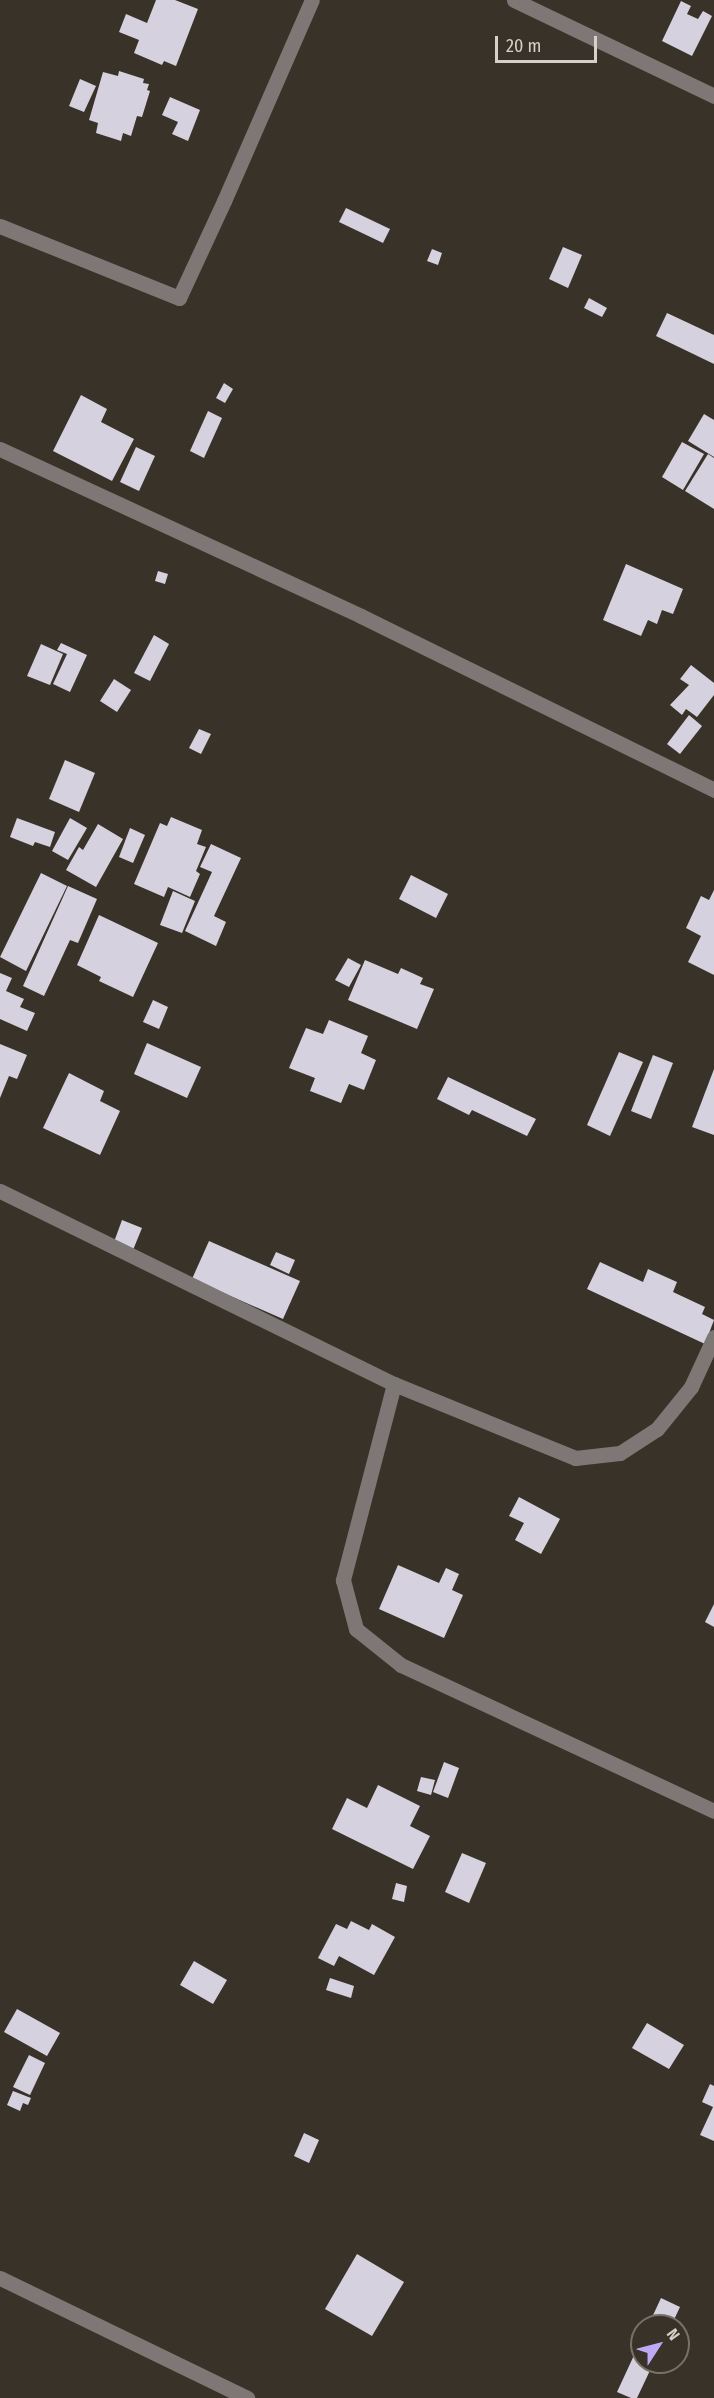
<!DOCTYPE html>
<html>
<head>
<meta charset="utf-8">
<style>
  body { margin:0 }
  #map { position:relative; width:714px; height:2398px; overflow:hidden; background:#393228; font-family:"Fira Sans Condensed",sans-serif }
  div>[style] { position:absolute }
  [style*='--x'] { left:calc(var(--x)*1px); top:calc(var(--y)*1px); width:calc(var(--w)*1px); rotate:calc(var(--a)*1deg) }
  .building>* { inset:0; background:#d6d1df }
  .minor>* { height:15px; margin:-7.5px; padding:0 7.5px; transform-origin:7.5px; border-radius:7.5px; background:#7d7775 }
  span { translate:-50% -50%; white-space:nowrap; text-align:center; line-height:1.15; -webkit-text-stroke:6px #393228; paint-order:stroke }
  .north { position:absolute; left:630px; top:2314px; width:60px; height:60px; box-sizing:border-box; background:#393228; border:2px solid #777269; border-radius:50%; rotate:54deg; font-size:16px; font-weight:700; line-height:24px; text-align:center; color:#d5d1ca }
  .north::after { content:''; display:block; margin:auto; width:21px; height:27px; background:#bea9f5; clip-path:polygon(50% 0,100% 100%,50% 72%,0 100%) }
  .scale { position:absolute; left:495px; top:36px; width:102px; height:27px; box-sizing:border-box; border:3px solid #d5d1ca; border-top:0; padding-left:8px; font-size:18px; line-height:21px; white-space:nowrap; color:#d5d1ca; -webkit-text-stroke:4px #393228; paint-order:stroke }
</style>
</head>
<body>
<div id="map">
  <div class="building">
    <div style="clip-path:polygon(156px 0,175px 0,198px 9px,176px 66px,164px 61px,162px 65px,134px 53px,139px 40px,119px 32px,126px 14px,147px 23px)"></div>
    <div style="clip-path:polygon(681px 1px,691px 6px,687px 14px,698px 19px,703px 11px,712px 16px,692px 56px,662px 41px)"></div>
    <div style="clip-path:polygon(119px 71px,144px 79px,143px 83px,149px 84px,147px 90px,150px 91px,142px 117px,137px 116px,131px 136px,123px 133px,121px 141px,96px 133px,98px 123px,89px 120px,103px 72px,118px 76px)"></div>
    <div style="clip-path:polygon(80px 79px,96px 86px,84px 112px,69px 106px)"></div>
    <div style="clip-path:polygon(170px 97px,200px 110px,188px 141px,172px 134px,178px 122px,162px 115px)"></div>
    <div style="clip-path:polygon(346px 208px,390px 229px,383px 243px,339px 222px)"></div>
    <div style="clip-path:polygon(563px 247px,582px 255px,568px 288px,549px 279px)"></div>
    <div style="clip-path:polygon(432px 249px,442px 253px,438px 265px,427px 261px)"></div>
    <div style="clip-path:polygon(589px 298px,607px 308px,602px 317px,584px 308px)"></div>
    <div style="clip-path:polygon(667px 313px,714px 335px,714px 364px,656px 336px)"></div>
    <div style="clip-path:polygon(224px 383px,233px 389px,225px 403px,216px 398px)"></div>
    <div style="clip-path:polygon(81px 395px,107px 409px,101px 422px,134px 439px,112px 481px,53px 451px)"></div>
    <div style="clip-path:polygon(208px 411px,222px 418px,204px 458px,190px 451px)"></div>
    <div style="clip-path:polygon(704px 414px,714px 420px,714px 457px,688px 441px)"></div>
    <div style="clip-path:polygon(682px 442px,704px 454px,683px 490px,662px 477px)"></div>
    <div style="clip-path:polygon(136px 447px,155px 456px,139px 491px,120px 482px)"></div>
    <div style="clip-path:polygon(708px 454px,714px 458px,714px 509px,685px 491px)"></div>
    <div style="clip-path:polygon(626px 564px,683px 589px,673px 614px,662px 610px,657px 624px,648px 620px,641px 636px,603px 620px)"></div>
    <div style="clip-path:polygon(158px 571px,168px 574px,165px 584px,155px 581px)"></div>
    <div style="clip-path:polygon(154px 635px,169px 644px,150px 681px,134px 673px)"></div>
    <div style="clip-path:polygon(61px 643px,87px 655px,70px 692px,53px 684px,67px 654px,57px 650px)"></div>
    <div style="clip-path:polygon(41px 644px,63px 654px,50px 685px,27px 676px)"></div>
    <div style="clip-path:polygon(691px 665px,714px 683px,714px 695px,697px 717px,686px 709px,682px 715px,670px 705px,689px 685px,680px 679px)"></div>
    <div style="clip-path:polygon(114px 679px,131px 690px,117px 712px,100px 701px)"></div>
    <div style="clip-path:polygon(689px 715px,702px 726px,680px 754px,667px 744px)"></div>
    <div style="clip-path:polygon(199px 729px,211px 734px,201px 754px,189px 748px)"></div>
    <div style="clip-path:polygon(65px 760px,95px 773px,79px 812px,49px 799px)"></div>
    <div style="clip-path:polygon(171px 817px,202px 830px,197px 844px,206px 847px,196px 871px,200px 874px,190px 897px,168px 887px,164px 897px,134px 884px,160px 823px,167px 826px)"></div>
    <div style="clip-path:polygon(17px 818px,55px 832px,50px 847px,35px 842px,33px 846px,10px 837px)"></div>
    <div style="clip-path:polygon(70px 818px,87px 828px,68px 860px,52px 851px)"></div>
    <div style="clip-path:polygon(98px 824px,123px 839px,96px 887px,66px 870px,79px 847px,83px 850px)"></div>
    <div style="clip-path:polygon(130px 828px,145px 835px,133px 863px,119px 857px)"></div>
    <div style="clip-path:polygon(211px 844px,241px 858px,214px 916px,226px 922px,216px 946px,185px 931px,212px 872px,200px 867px)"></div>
    <div style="clip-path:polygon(41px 873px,67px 886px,26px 971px,0 957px)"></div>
    <div style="clip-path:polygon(411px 875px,448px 894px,436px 918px,399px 899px)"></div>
    <div style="clip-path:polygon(68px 886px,97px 899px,78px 943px,70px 940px,44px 996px,23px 986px)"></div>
    <div style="clip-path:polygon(714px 890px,714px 975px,688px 962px,701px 936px,686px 928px,701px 896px,709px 900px)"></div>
    <div style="clip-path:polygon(173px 891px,195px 901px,182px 933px,160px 925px)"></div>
    <div style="clip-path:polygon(99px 915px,158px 943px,133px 997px,99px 981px,101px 977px,77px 965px)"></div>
    <div style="clip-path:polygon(348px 958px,361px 965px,349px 987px,335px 980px)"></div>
    <div style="clip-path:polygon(365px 960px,398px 974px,401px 968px,423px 978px,420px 984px,434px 989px,417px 1029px,348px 1000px)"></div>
    <div style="clip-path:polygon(0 973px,12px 978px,6px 991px,24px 999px,20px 1007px,35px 1013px,27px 1031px,0 1019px)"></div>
    <div style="clip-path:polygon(153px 1000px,168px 1007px,159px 1029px,143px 1022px)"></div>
    <div style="clip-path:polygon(329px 1020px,368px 1036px,361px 1053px,376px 1060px,364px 1090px,349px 1084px,341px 1103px,310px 1091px,315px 1078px,289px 1068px,306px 1028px,323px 1034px)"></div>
    <div style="clip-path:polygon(147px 1043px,201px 1067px,187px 1098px,134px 1074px)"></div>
    <div style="clip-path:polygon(0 1044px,27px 1055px,17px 1079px,9px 1076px,0 1098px)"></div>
    <div style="clip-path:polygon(619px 1052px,643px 1062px,610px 1136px,587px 1125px)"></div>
    <div style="clip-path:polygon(653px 1055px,673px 1063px,651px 1119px,631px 1111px)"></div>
    <div style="clip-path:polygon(714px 1069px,714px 1135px,692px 1127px)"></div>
    <div style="clip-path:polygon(69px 1073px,104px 1091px,100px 1101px,120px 1111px,100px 1155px,43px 1128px)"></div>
    <div style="clip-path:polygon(448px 1077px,536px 1119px,527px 1136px,472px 1110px,469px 1115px,437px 1099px)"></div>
    <div style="clip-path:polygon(122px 1220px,142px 1228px,133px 1250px,114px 1242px)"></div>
    <div style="clip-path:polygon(209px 1241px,300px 1281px,283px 1319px,192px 1279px)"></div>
    <div style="clip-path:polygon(276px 1252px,295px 1260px,289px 1274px,270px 1265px)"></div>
    <div style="clip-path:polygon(600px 1262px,643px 1282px,648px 1269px,677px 1282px,673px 1292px,705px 1307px,702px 1314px,714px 1320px,705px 1344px,587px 1289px)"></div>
    <div style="clip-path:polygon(519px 1497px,560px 1519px,541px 1554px,515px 1540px,524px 1523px,509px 1516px)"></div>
    <div style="clip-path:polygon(398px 1565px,439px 1583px,446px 1568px,459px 1574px,452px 1590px,463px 1595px,444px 1638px,379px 1609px)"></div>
    <div style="clip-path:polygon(714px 1604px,714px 1627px,705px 1622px)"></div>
    <div style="clip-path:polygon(444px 1762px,459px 1768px,448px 1798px,433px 1792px)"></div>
    <div style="clip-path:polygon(421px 1777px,435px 1780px,431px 1795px,417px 1791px)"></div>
    <div style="clip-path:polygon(378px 1785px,420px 1806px,410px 1826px,430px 1836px,413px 1869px,332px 1829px,347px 1798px,367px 1808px)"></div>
    <div style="clip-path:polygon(462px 1853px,486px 1863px,469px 1903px,445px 1892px)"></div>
    <div style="clip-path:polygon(396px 1883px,407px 1886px,404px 1902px,392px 1899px)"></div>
    <div style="clip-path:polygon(351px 1921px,369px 1930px,372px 1924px,395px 1937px,374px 1975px,339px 1956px,334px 1966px,318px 1958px,336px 1924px,347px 1929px)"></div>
    <div style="clip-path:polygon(194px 1961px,227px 1980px,213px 2004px,180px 1985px)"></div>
    <div style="clip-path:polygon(330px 1978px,354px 1986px,351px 1998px,326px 1990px)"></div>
    <div style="clip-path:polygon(17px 2009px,60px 2033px,47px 2056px,4px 2032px)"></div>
    <div style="clip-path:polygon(647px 2023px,684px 2045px,669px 2069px,632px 2048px)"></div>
    <div style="clip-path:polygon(29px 2055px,45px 2063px,30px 2095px,13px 2087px)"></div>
    <div style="clip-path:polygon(710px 2084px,714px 2086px,714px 2141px,700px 2135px,713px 2107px,702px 2102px)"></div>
    <div style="clip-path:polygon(13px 2091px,31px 2098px,28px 2105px,23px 2103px,20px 2111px,7px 2105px)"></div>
    <div style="clip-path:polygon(304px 2133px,319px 2140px,309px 2163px,294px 2156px)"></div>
    <div style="clip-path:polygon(357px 2254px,404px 2282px,372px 2336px,325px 2309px)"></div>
    <div style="clip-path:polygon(661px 2298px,680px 2307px,671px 2326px,648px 2326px)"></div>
    <div style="clip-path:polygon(642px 2338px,642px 2362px,654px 2362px,637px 2398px,631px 2398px,617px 2392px)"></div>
  </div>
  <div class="minor">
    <div style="--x:514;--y:0;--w:222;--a:25.6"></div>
    <div style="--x:0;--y:226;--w:193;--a:21.9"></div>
    <div style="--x:179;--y:298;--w:107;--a:-65.1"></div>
    <div style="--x:224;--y:201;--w:219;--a:-66.4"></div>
    <div style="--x:0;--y:449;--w:398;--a:24.8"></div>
    <div style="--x:361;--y:616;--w:394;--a:26.2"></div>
    <div style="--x:0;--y:1191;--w:439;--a:26.1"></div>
    <div style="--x:394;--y:1384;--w:196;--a:22.2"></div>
    <div style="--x:575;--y:1458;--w:45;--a:-6.3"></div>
    <div style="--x:620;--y:1453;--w:44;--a:-33"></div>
    <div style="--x:657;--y:1429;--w:54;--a:-51"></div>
    <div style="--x:691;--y:1387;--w:55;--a:-65.3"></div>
    <div style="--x:394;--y:1384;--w:203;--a:104.6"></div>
    <div style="--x:343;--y:1580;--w:51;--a:75.1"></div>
    <div style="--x:356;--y:1629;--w:58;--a:38.7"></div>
    <div style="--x:401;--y:1665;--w:345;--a:25"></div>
    <div style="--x:0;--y:2278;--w:275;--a:25.9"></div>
  </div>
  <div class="north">N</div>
  <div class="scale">20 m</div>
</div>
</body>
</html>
